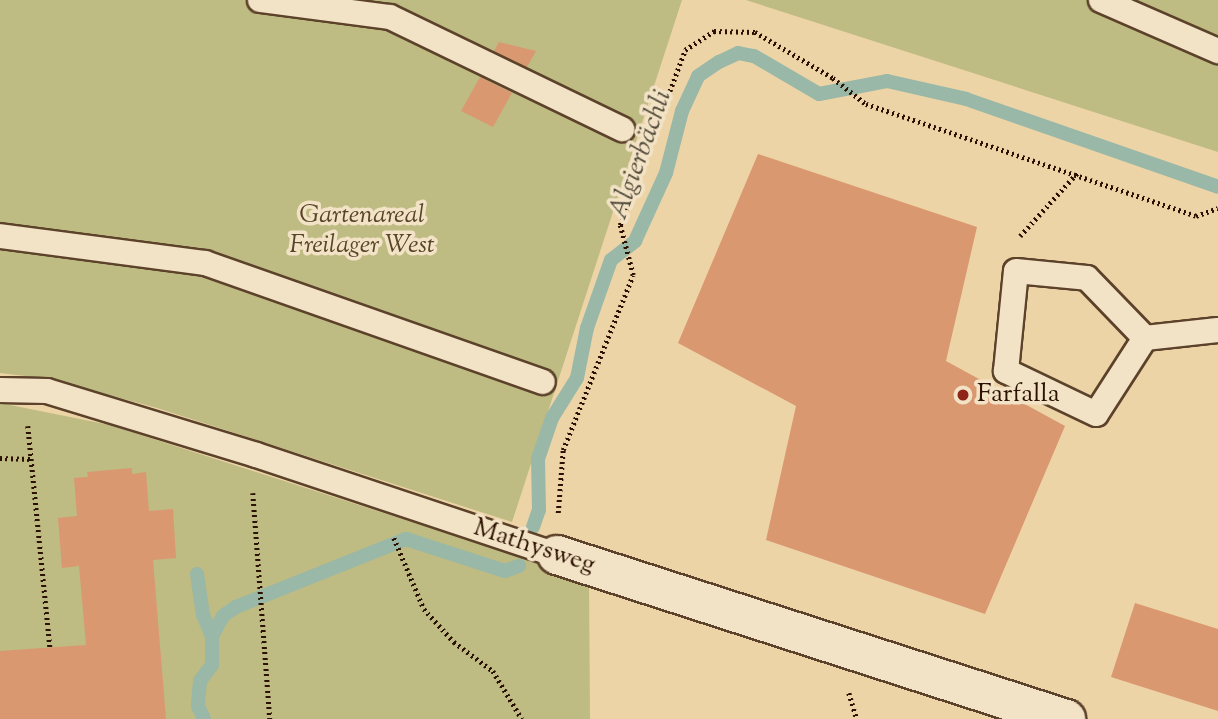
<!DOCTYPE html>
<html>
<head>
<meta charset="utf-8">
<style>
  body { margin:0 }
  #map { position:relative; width:1218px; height:719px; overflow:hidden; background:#edd4a7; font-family:"Sorts Mill Goudy",serif }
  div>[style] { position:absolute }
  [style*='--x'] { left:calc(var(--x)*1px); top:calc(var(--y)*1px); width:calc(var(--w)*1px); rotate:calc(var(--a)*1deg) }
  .green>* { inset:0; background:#bebb83 }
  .stream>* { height:14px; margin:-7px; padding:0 7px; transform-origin:7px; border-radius:7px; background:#99b8a7 }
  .building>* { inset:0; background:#da9870 }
  .path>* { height:4.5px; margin-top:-2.25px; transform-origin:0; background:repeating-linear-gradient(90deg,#2c1100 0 2px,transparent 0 5.5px) }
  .roads { filter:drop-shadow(2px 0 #5c422a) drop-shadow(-2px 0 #5c422a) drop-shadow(0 2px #5c422a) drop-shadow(0 -2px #5c422a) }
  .lane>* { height:24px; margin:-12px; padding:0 12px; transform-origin:12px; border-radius:12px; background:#f3e3c6 }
  .street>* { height:38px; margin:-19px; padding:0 19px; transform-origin:19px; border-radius:19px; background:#f3e3c6 }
  .dots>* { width:19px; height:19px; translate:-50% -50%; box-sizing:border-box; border:4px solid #f3e3c6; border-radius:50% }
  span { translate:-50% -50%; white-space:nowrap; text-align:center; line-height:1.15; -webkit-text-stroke:7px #f3e3c6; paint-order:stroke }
  .park-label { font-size:26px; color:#584427; font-style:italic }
  .poi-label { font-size:26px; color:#2c1100 }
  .left { translate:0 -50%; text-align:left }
  .street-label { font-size:26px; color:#2c1100 }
  .water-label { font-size:28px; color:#524b3a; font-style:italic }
</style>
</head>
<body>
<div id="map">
  <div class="green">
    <div style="clip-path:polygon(0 0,682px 0,512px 522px,157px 408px,50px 379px,0 373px)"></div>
    <div style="clip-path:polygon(746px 0,1218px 0,1218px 152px)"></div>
    <div style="clip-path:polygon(0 403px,110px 425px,589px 579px,590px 719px,0 719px)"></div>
  </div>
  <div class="stream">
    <div style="--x:533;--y:527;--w:18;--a:-71"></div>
    <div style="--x:539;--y:510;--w:51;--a:-91.1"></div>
    <div style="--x:538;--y:459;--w:43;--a:-71.1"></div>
    <div style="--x:552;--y:418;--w:47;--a:-58"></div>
    <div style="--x:577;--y:378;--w:51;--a:-78.7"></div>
    <div style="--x:587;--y:328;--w:72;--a:-70.6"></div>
    <div style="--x:611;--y:260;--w:31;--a:-38"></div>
    <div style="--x:635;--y:241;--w:75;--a:-65.5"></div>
    <div style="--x:666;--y:173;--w:64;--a:-75.5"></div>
    <div style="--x:682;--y:111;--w:38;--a:-65"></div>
    <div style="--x:698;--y:76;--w:25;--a:-34"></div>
    <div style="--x:719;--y:62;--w:21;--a:-25"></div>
    <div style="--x:738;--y:53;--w:16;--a:11"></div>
    <div style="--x:754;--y:56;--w:75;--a:30.3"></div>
    <div style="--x:819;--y:94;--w:69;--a:-10.8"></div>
    <div style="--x:887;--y:81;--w:81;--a:12.8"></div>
    <div style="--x:966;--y:99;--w:267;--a:19.2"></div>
    <div style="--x:197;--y:574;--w:41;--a:81.7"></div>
    <div style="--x:203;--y:615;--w:23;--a:67"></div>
    <div style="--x:212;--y:636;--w:29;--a:90"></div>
    <div style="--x:212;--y:665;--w:20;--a:127"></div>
    <div style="--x:200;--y:681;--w:25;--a:95"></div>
    <div style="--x:198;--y:706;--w:14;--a:65"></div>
    <div style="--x:212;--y:636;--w:23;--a:-61"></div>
    <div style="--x:223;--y:616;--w:16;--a:-35"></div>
    <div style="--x:236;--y:607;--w:183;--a:-21.8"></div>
    <div style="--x:406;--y:539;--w:104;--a:17.9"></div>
    <div style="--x:505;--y:571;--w:15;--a:-20"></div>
  </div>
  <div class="building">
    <div style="clip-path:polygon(499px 42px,536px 51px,527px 67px,494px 51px)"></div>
    <div style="clip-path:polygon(480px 77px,512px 93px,493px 127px,461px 111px)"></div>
    <div style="clip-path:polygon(758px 154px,977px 227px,946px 361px,1065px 426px,985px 614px,766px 540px,796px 406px,678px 343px)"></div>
    <div style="clip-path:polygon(132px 468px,132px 474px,146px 472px,149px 511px,173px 509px,176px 558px,153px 560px,166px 719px,0 719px,0 651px,86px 645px,79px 566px,62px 568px,58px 518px,77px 516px,74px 478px,88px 477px,87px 472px)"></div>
    <div style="clip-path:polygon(1135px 603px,1218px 629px,1218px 711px,1111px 677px)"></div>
  </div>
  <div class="path">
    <div style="--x:658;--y:122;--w:77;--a:-69.4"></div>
    <div style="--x:685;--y:50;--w:35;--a:-33"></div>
    <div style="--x:714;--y:31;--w:41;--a:1.4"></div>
    <div style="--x:755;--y:32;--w:91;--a:30.5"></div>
    <div style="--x:833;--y:78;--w:42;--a:38.2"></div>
    <div style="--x:866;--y:104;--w:348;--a:18.7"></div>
    <div style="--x:1196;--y:216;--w:23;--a:-20"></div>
    <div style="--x:1020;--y:236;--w:86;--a:-47.8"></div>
    <div style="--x:28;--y:426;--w:222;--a:84.3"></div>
    <div style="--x:0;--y:458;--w:31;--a:2"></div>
    <div style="--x:253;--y:493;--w:227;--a:85.7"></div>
    <div style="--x:558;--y:513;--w:63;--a:-85.5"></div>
    <div style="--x:563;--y:450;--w:188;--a:-68.2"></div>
    <div style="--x:633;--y:275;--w:52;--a:-104.6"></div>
    <div style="--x:620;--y:225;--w:73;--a:-70.1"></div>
    <div style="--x:394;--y:538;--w:77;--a:67.1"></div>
    <div style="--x:424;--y:609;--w:45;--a:47.7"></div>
    <div style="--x:454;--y:642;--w:49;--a:36.6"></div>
    <div style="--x:493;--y:671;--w:56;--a:58.9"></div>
    <div style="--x:849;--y:693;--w:27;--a:73"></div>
  </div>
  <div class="roads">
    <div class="lane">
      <div style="--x:260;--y:0;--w:131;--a:7.5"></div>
      <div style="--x:390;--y:17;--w:258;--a:25.8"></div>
      <div style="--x:1101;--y:0;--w:128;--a:23.6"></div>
      <div style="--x:0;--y:236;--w:207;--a:7.5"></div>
      <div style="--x:205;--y:263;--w:358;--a:19.4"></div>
      <div style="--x:1016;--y:271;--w:71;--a:5.6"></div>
      <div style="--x:1087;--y:278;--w:83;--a:46"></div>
      <div style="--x:1145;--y:338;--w:90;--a:122.8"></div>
      <div style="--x:1096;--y:414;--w:100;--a:-154.5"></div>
      <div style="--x:1006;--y:371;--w:100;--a:-84.3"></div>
      <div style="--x:1145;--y:338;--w:73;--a:-6.3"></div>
      <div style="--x:0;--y:390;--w:47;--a:1.2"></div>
      <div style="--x:47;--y:391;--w:219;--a:17"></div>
      <div style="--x:256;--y:455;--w:317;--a:18.4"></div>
    </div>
    <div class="street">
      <div style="--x:557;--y:555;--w:535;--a:17.86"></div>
    </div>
  </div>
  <div class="dots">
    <div style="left:963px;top:395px;background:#8f2418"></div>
  </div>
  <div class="park-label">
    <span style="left:362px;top:231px">Gartenareal<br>Freilager West</span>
  </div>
  <div class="poi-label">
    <span class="left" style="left:977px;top:395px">Farfalla</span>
  </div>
  <div class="street-label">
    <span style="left:534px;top:547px;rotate:18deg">Mathysweg</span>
  </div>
  <div class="water-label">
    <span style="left:641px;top:155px;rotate:-70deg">Algierbächli</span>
  </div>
</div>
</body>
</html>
